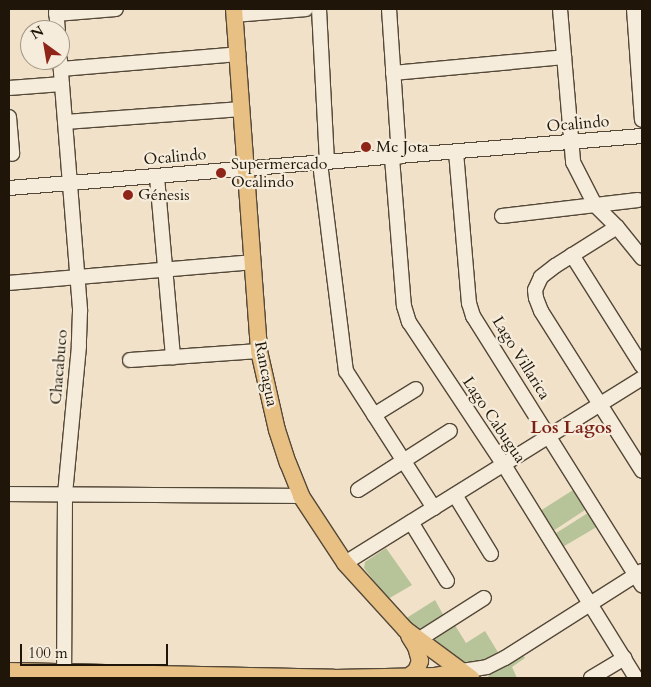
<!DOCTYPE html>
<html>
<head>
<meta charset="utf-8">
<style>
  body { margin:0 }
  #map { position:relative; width:651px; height:687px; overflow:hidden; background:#f1e1c8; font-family:Cardo,serif }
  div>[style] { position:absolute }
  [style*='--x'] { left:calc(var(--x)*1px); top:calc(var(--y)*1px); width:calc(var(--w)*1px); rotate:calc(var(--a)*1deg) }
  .green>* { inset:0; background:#b7c398 }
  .roads { filter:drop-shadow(1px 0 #544838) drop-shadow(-1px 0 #544838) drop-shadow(0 1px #544838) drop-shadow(0 -1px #544838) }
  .minor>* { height:14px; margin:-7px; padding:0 7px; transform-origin:7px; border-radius:7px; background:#f6ecdb }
  .major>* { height:16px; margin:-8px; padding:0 8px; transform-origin:8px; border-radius:8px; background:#e8c084 }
  .dots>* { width:14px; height:14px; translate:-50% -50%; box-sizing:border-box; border:2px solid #f6ecdb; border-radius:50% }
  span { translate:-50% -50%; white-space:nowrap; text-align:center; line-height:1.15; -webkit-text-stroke:4.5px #f6ecdb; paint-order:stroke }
  .street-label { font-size:16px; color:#1f1508 }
  .poi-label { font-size:16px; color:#1f1508 }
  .left { translate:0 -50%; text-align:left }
  .neighbourhood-label { font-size:18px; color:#7a1f14; font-weight:700 }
  .frame { position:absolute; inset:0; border:10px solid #1f1508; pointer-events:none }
  .north { position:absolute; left:20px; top:20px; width:50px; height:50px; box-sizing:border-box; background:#f6ecdb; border:1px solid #a09687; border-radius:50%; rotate:328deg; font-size:14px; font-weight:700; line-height:20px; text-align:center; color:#1f1508 }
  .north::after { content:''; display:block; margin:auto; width:18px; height:22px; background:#8f2418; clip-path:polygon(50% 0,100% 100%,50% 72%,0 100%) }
  .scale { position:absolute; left:20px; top:644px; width:148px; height:22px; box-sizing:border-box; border:2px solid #1f1508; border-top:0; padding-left:6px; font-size:15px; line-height:18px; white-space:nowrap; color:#1f1508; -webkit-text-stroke:4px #f6ecdb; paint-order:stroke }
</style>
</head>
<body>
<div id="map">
  <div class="green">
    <div style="clip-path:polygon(573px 490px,585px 510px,550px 533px,537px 513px)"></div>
    <div style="clip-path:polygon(591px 511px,600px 525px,561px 548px,553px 535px)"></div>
    <div style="clip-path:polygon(386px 548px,412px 585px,388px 599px,364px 568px,365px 562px)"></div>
    <div style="clip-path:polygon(435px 600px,445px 618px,421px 634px,405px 619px)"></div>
    <div style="clip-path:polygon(453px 622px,466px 643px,485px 631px,499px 654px,474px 665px,458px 664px,424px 640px)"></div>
    <div style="clip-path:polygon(523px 655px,525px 658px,512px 667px,517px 678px,488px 678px,489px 673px)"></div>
  </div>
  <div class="roads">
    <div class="minor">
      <div style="--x:56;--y:9;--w:21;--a:85"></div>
      <div style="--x:319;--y:9;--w:153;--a:87"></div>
      <div style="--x:389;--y:9;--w:148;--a:86.1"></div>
      <div style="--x:560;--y:9;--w:154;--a:85.1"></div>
      <div style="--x:573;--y:162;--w:48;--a:62.9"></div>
      <div style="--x:595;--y:205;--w:31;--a:45"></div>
      <div style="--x:617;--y:227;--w:40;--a:51"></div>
      <div style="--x:634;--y:9;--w:111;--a:85.9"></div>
      <div style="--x:56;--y:14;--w:60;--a:-4.8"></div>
      <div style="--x:235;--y:15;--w:71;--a:-4.8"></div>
      <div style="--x:60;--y:60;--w:252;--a:85.4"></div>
      <div style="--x:80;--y:311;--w:35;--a:92"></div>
      <div style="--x:79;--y:346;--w:150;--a:95.4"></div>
      <div style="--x:65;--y:495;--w:183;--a:90.3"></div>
      <div style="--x:61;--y:69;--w:178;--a:-4.8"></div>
      <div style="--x:393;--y:73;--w:172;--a:-5.3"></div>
      <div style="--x:9;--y:88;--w:53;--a:-4.3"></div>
      <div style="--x:9;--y:117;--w:37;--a:85"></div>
      <div style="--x:65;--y:122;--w:177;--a:-4.2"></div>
      <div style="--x:456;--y:152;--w:152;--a:85.1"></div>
      <div style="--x:469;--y:303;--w:14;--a:73"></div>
      <div style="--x:473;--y:316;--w:318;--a:57.9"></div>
      <div style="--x:392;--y:158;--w:148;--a:85.4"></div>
      <div style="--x:404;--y:306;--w:17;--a:73"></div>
      <div style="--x:409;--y:322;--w:172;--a:56.4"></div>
      <div style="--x:504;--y:465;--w:251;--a:58.2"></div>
      <div style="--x:320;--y:163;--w:210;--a:82.9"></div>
      <div style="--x:346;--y:371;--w:163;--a:57.3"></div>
      <div style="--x:157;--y:177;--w:181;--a:84.9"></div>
      <div style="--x:9;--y:188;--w:635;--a:-4.7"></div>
      <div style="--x:502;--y:216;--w:137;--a:-6.7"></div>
      <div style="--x:617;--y:227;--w:73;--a:147.8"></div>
      <div style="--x:555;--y:266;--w:18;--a:142"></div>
      <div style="--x:541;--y:277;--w:14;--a:115"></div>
      <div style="--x:535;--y:290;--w:8;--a:83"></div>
      <div style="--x:536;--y:298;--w:14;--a:69"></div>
      <div style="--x:541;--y:311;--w:189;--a:57.7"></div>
      <div style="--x:572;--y:255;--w:131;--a:57.8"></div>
      <div style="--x:9;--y:283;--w:245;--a:-4.9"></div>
      <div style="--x:130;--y:360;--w:129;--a:-4"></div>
      <div style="--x:374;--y:415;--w:49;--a:-31.8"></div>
      <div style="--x:358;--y:490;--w:109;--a:-32.7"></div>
      <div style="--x:9;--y:494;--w:292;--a:0.4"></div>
      <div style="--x:455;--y:495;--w:69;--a:58.6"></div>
      <div style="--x:411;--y:522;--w:69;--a:58.6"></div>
      <div style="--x:345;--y:563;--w:350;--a:-31.9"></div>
      <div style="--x:418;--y:640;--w:78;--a:-32.5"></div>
      <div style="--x:462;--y:671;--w:25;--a:-9"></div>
      <div style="--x:487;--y:667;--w:20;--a:-27"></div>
      <div style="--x:505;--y:658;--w:162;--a:-32.4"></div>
      <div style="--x:591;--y:678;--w:39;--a:-31"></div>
    </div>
    <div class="major">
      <div style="--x:234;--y:9;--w:343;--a:85.8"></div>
      <div style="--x:259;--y:351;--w:81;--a:77.2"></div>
      <div style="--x:277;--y:430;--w:35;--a:72"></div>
      <div style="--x:288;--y:463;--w:35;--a:68"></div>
      <div style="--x:301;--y:496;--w:80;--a:56.7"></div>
      <div style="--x:345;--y:563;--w:91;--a:47.7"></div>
      <div style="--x:406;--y:630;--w:81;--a:36.4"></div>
      <div style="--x:9;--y:671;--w:325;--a:1.2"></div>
      <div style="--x:334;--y:678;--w:101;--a:-1.1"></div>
      <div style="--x:435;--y:676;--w:27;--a:-10"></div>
      <div style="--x:408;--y:677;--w:10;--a:-37"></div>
      <div style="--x:416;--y:671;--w:11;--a:-68"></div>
      <div style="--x:420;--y:661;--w:15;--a:-106"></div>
      <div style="--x:416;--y:647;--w:13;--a:-122"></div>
    </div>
  </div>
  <div class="dots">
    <div style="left:366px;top:147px;background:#8f2418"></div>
    <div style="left:221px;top:173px;background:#8f2418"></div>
    <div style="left:128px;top:195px;background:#8f2418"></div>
  </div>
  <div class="street-label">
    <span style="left:578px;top:124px;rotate:-5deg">Ocalindo</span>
    <span style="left:175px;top:157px;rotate:-5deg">Ocalindo</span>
    <span style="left:521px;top:358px;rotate:58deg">Lago Villarica</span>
    <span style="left:59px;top:367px;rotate:-85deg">Chacabuco</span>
    <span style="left:266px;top:374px;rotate:79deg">Rancagua</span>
    <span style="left:494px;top:420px;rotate:56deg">Lago Cabugua</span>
  </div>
  <div class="poi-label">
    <span class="left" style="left:376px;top:147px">Mc Jota</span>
    <span class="left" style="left:231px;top:173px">Supermercado<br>Ocalindo</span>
    <span class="left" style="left:138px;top:195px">Génesis</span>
  </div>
  <div class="neighbourhood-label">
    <span style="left:571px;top:428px">Los Lagos</span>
  </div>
  <div class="frame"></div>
  <div class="north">N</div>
  <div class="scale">100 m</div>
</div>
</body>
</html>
